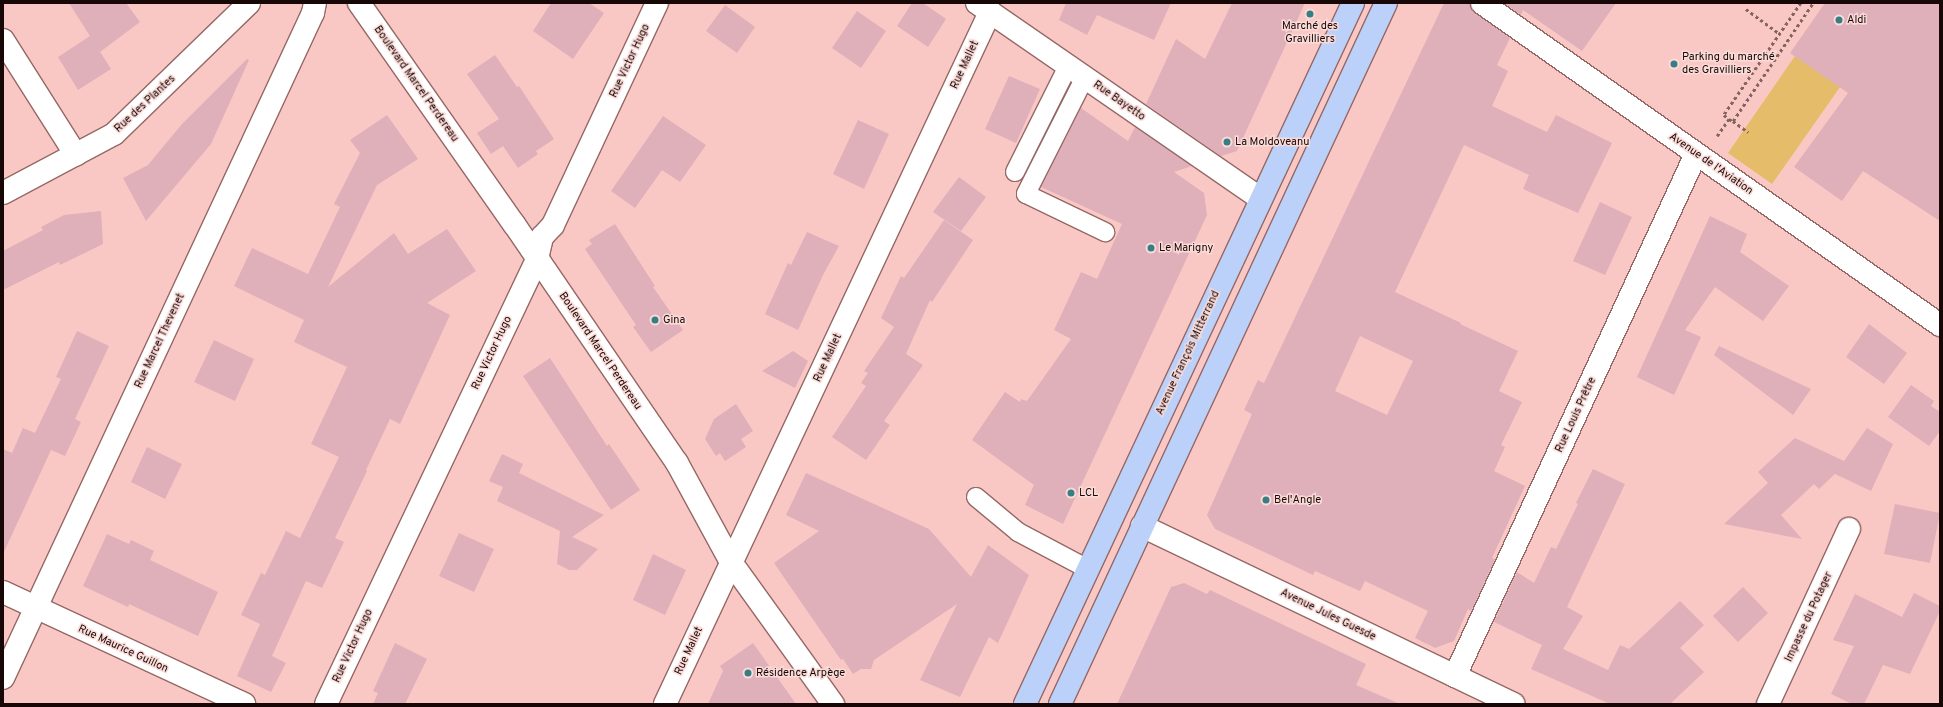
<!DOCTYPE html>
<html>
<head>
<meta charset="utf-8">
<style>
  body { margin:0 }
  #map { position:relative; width:1943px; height:707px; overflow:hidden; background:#fac8c4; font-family:Overpass,sans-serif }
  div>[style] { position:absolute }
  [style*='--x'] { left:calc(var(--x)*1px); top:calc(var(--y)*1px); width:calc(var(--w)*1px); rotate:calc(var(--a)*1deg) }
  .green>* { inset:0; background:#e5bc6a }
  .building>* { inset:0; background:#dfafba }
  .path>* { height:2.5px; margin-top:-1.25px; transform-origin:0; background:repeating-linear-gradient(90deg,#846461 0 3px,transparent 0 6px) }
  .roads { filter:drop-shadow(1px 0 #956865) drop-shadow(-1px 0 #956865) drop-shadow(0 1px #956865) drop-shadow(0 -1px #956865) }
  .lane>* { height:18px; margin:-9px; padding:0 9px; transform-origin:9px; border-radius:9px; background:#fff }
  .street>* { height:22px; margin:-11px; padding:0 11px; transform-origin:11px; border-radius:11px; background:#fff }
  .primary>* { height:22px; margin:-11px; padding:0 11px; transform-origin:11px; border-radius:11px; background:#bcd1fa }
  .dots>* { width:11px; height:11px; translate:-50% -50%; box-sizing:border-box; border:2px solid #fadbd8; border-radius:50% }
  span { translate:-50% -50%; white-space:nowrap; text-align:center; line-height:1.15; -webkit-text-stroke:3px #fadbd8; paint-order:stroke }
  .poi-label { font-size:11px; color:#170706 }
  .left { translate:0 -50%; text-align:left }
  .street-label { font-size:11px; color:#170706 }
  .frame { position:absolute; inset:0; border:4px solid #170706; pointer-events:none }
</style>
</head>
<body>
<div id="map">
  <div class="green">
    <div style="clip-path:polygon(1795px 56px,1840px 87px,1772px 184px,1728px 153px)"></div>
  </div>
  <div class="building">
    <div style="clip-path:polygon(69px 3px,126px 3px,140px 22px,100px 52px)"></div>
    <div style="clip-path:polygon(551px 3px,589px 3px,604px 13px,573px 59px,533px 31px)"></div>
    <div style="clip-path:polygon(912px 3px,923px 3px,946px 19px,928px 47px,897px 26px)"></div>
    <div style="clip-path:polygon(1066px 3px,1171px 3px,1154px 40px,1097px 15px,1087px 35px,1059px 20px)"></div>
    <div style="clip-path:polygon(1232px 3px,1305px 3px,1237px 151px,1221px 156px,1146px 104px,1176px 39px,1205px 59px)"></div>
    <div style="clip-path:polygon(evenodd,1444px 3px,1470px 3px,1471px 9px,1475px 13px,1510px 38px,1497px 65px,1508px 71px,1492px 106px,1547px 132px,1556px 115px,1612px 143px,1578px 213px,1523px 189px,1529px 175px,1464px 145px,1395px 292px,1461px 323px,1460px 324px,1518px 351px,1499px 391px,1522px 402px,1501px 445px,1505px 447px,1494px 471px,1525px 486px,1492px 558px,1495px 559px,1471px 611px,1468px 609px,1454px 641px,1435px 648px,1415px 638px,1428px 611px,1365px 581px,1360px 591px,1315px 571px,1313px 575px,1215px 529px,1207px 515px,1252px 414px,1244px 410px,1258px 380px,1264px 383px,1444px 3px,1360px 336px,1413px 361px,1387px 415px,1335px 391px,1360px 336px)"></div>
    <div style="clip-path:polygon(1504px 3px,1616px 3px,1582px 51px,1523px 10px,1521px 15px)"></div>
    <div style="clip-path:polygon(1825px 3px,1940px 3px,1940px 221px,1863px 171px,1842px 201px,1794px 167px,1848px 93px,1790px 53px)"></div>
    <div style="clip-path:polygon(725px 5px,755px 27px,737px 53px,706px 31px)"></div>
    <div style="clip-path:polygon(857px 11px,886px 31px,861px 68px,832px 48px)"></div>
    <div style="clip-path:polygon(90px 36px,111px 69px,78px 90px,58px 57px)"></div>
    <div style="clip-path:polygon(495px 55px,517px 87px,519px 86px,554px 139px,536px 151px,538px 154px,518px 168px,503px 146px,491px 154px,477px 133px,499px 119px,467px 74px)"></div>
    <div style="clip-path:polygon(247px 59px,249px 60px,211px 144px,146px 221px,123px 178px,148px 165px,182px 124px)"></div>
    <div style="clip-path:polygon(1009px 76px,1040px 89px,1016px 143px,985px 129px)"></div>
    <div style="clip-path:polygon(1081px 108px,1128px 141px,1135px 127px,1192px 166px,1174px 172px,1204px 193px,1207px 215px,1063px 524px,1025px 505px,1034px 485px,972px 440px,1005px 392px,1020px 402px,1021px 399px,1027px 401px,1071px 339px,1054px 330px,1081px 272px,1097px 279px,1122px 224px,1041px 187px)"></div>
    <div style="clip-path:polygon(387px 115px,418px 159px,377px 185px,328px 287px,394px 233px,408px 254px,447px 229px,476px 271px,427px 303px,450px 315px,400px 424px,390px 419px,366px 470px,367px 471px,335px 538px,344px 542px,322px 588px,306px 581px,272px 656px,286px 663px,271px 692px,237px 676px,260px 624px,241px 615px,261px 573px,265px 575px,286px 531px,300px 538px,339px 457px,311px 444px,347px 367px,294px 342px,304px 320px,234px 286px,252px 248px,308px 274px,340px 207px,334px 204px,360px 153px,350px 140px)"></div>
    <div style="clip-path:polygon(663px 116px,706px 145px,680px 182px,662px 170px,635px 208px,611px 191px)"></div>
    <div style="clip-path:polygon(858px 120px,889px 134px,864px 189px,833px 174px)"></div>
    <div style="clip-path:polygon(959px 177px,986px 197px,961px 231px,933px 212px)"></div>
    <div style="clip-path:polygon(1600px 202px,1632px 217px,1605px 275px,1573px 261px)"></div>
    <div style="clip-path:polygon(101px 211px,103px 244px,60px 265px,59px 262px,3px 290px,3px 251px,43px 230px,41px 227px,64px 215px)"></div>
    <div style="clip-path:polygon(1710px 216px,1747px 234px,1740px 252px,1789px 286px,1763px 321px,1715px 287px,1685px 330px,1701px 337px,1674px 395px,1637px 377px)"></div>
    <div style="clip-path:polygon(944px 220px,973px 240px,932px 302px,930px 300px,906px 354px,923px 365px,884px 421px,890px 425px,866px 460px,832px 437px,866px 386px,861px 383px,868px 373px,864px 371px,894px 327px,881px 318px,901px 276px,904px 278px)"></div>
    <div style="clip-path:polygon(615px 224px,655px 286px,653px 287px,683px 330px,651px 352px,633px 327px,636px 325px,585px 249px,592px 244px,589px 240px)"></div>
    <div style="clip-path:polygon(807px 232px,839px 246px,823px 275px,798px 330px,765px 314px,788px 263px,791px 265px)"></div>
    <div style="clip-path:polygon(1869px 324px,1907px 353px,1884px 384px,1846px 357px)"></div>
    <div style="clip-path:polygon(77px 331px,109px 346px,75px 419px,81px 422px,65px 456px,51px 450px,3px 554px,3px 449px,12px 453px,23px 428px,35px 433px,61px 379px,56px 377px)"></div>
    <div style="clip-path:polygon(214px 340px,254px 359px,235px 401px,194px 382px)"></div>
    <div style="clip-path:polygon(1719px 346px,1811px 389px,1793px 415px,1714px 355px)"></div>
    <div style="clip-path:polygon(793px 351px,808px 361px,795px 388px,762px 371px)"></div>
    <div style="clip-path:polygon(550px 358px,607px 446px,609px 444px,640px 490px,611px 510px,523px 376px)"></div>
    <div style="clip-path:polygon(1911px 385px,1934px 401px,1931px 406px,1940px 412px,1940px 431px,1929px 446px,1888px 417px)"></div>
    <div style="clip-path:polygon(736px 404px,753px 431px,741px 439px,746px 447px,725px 461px,720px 453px,716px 456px,705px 439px,714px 419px)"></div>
    <div style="clip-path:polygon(1867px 428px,1893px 444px,1871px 491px,1835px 474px,1837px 472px,1819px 489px,1814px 484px,1781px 515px,1802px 539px,1724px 524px,1768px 483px,1758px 472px,1795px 438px,1844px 461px)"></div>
    <div style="clip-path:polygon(147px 447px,182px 464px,165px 499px,131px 482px)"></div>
    <div style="clip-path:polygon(502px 454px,523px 464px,519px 473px,604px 515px,572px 537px,598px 549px,577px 570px,569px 570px,557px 564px,560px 531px,497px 501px,503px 487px,489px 481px)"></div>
    <div style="clip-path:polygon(1593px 469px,1625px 484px,1567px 607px,1583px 616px,1563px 649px,1608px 670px,1620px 645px,1629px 649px,1680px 601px,1704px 625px,1680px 648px,1704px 672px,1670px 704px,1610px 704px,1531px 669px,1542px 645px,1494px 622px,1517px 572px,1534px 583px,1551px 547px,1556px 549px,1578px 504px,1576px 503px)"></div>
    <div style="clip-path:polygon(806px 473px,929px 529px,971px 577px,988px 545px,1029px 575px,998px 643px,989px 637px,960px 697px,920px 680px,957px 604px,874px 660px,871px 669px,861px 669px,853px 674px,843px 659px,841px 660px,774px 563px,819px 531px,786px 515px)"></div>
    <div style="clip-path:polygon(1895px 504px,1940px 513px,1930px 563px,1884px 554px)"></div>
    <div style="clip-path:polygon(459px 533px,494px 549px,474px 592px,439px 576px)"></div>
    <div style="clip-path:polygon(107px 534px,129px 544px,131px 540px,154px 551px,150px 560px,218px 592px,198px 636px,129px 604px,128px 607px,83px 586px)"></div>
    <div style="clip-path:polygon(653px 554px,686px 570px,665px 615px,633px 600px)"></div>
    <div style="clip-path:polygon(1184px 583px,1207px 594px,1210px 590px,1366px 664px,1356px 685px,1400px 704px,1117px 704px,1171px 587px)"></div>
    <div style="clip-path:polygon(1743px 587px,1768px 613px,1738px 642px,1713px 616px)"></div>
    <div style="clip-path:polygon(1914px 593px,1940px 606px,1940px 611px,1910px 674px,1883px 665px,1864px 704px,1852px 704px,1831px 694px,1854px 646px,1833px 640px,1855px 594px,1902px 617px)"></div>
    <div style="clip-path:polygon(395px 643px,427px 659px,405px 704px,373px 704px,378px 693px,373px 691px)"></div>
    <div style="clip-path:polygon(753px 643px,796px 704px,708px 704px,723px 671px,720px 666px)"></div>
  </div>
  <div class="path">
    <div style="--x:1801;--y:3;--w:136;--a:124.5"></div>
    <div style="--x:1724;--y:115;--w:6;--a:39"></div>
    <div style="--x:1729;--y:119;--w:4;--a:27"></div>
    <div style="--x:1733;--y:121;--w:143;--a:-55.9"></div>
    <div style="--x:1746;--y:9;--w:42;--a:36.3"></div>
    <div style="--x:1733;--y:121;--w:19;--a:36"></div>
    <div style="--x:1717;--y:136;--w:21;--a:-55"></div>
  </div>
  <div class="roads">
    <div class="lane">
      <div style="--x:1085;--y:77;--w:131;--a:116.8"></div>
      <div style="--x:1026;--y:194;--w:88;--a:25.7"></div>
      <div style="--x:1015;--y:172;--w:119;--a:-63.4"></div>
      <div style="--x:976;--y:497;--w:55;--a:39.8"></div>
      <div style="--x:1018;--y:532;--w:79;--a:27.9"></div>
    </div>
    <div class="street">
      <div style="--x:359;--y:3;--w:270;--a:55"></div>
      <div style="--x:514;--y:224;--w:289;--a:55.7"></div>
      <div style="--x:677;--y:463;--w:113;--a:61.4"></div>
      <div style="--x:731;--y:562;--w:175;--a:54.3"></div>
      <div style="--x:977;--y:3;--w:344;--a:34.6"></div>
      <div style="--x:1482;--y:3;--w:560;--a:35.11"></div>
      <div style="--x:3;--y:40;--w:136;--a:57.6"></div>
      <div style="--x:3;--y:193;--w:126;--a:-28"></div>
      <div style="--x:114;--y:134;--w:188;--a:-44.1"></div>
      <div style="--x:1142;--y:526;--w:412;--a:25.6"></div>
      <div style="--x:3;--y:592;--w:266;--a:24.9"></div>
      <div style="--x:1455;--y:676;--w:575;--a:-65.22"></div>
      <div style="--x:3;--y:678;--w:734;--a:-65.01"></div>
      <div style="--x:313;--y:13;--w:10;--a:-79"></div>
      <div style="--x:326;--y:704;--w:492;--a:-64.6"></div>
      <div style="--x:537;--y:259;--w:23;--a:-77"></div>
      <div style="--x:542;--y:237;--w:16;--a:-47"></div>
      <div style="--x:553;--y:225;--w:245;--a:-64.9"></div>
      <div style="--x:665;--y:704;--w:765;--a:-64.84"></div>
      <div style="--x:1768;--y:704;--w:193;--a:-65.2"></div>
    </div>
    <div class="primary">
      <div style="--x:1025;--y:704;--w:774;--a:-64.92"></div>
      <div style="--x:1060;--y:704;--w:773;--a:-65.06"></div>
    </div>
  </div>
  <div class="dots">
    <div style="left:1310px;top:14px;background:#367e84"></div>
    <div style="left:1839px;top:20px;background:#367e84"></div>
    <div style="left:1674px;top:64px;background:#367e84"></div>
    <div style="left:1227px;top:142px;background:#367e84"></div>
    <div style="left:1151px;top:248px;background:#367e84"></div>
    <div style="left:655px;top:320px;background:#367e84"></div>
    <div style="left:1071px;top:493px;background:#367e84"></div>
    <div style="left:1266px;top:500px;background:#367e84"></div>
    <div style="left:748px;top:673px;background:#367e84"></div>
  </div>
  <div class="poi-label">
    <span class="left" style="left:1847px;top:20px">Aldi</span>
    <span style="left:1310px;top:33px">Marché des<br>Gravilliers</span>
    <span class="left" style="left:1682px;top:64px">Parking du marché<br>des Gravilliers</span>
    <span class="left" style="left:1235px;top:142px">La Moldoveanu</span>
    <span class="left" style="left:1159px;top:248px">Le Marigny</span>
    <span class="left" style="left:663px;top:320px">Gina</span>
    <span class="left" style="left:1079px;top:493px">LCL</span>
    <span class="left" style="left:1274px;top:500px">Bel'Angle</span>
    <span class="left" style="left:756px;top:673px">Résidence Arpège</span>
  </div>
  <div class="street-label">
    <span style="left:630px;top:61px;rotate:-65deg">Rue Victor Hugo</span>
    <span style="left:965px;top:65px;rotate:-65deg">Rue Mallet</span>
    <span style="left:416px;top:84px;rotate:55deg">Boulevard Marcel Perdereau</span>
    <span style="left:1119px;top:101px;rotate:35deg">Rue Bayetto</span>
    <span style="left:145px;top:104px;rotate:-43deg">Rue des Plantes</span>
    <span style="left:1711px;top:164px;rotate:35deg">Avenue de l'Aviation</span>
    <span style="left:160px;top:341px;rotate:-65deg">Rue Marcel Thevenet</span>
    <span style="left:600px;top:351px;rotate:56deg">Boulevard Marcel Perdereau</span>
    <span style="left:492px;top:353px;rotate:-65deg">Rue Victor Hugo</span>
    <span style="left:1188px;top:353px;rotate:-65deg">Avenue François Mitterrand</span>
    <span style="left:828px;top:358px;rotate:-65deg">Rue Mallet</span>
    <span style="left:1576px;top:415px;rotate:-65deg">Rue Louis Prêtre</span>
    <span style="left:1328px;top:615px;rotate:26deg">Avenue Jules Guesde</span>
    <span style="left:1809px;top:617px;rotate:-65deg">Impasse du Potager</span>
    <span style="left:353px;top:646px;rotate:-65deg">Rue Victor Hugo</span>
    <span style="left:123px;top:649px;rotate:25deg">Rue Maurice Guillon</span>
    <span style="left:689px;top:651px;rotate:-65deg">Rue Mallet</span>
  </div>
  <div class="frame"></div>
</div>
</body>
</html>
